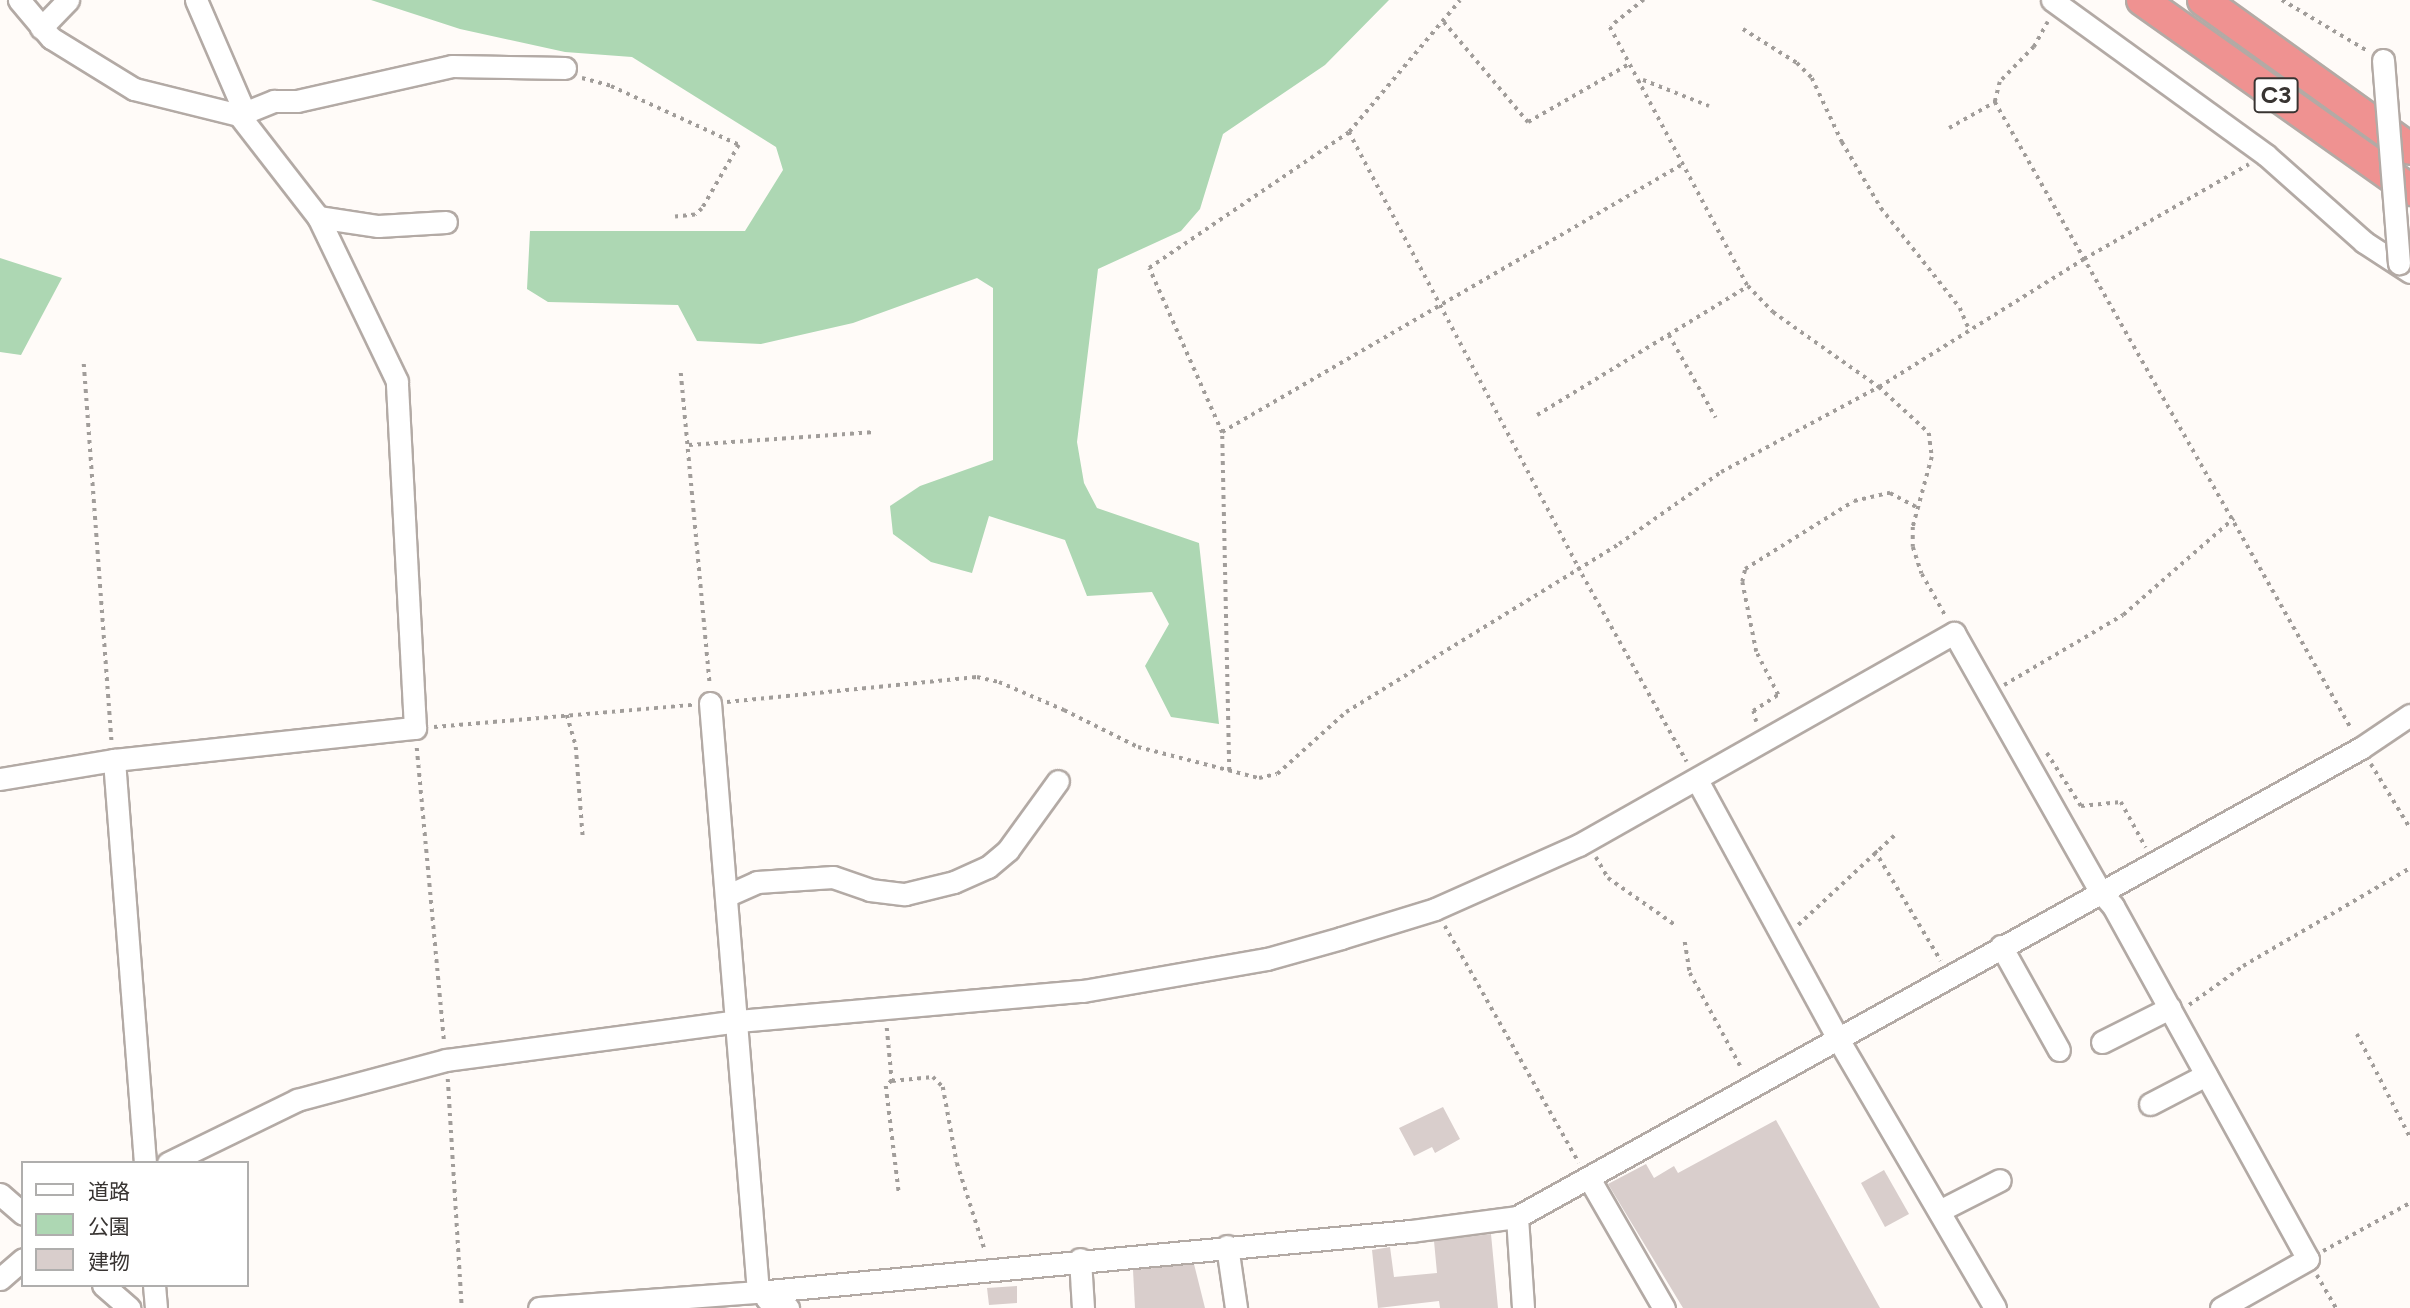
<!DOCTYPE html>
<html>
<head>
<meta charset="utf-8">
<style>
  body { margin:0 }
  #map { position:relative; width:2410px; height:1308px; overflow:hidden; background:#fffbf8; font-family:Figtree,"Noto Sans JP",sans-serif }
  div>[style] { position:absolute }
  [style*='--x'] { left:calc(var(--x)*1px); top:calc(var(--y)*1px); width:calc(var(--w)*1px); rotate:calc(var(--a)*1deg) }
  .green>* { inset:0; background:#add7b3 }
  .building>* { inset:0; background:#d9cecc }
  .path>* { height:3.5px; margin-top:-1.75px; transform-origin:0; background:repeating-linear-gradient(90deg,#a19d9a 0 3.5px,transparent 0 8.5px) }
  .roads { filter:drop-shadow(2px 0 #b3aaa5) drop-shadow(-2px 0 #b3aaa5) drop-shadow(0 2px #b3aaa5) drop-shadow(0 -2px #b3aaa5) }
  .minor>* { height:21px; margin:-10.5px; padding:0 10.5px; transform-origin:10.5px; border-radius:10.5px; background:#fff }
  .highway>* { height:30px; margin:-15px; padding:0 15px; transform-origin:15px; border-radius:15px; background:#ef9291 }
  .bridges { filter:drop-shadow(2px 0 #b3aaa5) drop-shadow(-2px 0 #b3aaa5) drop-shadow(0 2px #b3aaa5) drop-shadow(0 -2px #b3aaa5) }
  .minor-bridge>* { height:21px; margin:-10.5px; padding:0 10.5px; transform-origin:10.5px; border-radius:10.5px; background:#fff }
  span { translate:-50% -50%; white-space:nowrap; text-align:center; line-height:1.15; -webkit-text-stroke:7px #fff; paint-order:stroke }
  .shield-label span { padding:2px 5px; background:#fff; border:2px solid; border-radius:5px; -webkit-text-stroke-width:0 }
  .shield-label { font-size:24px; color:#383432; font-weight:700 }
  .legend { position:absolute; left:21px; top:1161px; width:228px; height:126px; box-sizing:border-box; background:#fff; border:2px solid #afaead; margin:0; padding:9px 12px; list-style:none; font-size:21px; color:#383432 }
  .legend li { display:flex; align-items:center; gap:14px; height:35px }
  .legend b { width:35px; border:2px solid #afaead }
</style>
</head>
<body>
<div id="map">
  <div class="green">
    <div style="clip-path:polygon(371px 0,1389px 0,1325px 65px,1223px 134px,1200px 209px,1181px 231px,1098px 269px,1077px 442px,1084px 483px,1097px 508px,1199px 543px,1219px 724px,1171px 717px,1145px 666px,1169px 624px,1152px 592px,1087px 596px,1065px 540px,989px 516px,972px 573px,931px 562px,893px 534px,890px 506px,920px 486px,993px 460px,993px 288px,977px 278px,853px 323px,761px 344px,697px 341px,678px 305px,548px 302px,527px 289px,530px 231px,745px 231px,783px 170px,776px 147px,632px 57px,565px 52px,460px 29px)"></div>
    <div style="clip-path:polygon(0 258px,62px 278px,21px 355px,0 352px)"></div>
  </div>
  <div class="building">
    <div style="clip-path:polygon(1443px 1107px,1460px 1139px,1435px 1153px,1432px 1147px,1414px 1156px,1399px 1128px)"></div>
    <div style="clip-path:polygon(1776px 1120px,1880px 1308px,1683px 1308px,1608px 1184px,1646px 1164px,1654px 1178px,1674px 1166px,1678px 1173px)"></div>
    <div style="clip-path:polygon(1884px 1170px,1909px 1214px,1885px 1227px,1861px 1183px)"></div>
    <div style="clip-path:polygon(1491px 1234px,1498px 1308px,1440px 1308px,1439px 1301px,1378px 1308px,1372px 1250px,1390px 1247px,1394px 1277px,1437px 1273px,1434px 1241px)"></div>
    <div style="clip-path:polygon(1194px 1264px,1205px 1308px,1135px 1308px,1133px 1270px)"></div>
    <div style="clip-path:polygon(1017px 1286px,1017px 1303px,989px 1305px,987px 1288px)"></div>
  </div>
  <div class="path">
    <div style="--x:1644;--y:0;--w:43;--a:141.5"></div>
    <div style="--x:1610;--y:27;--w:293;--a:62"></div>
    <div style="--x:1748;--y:286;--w:36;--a:46"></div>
    <div style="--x:1773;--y:312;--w:130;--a:35.3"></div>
    <div style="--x:1879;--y:387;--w:68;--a:42.6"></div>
    <div style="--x:1929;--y:433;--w:24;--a:83"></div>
    <div style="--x:1932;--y:457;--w:73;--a:105.2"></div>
    <div style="--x:1913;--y:527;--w:20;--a:90"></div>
    <div style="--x:1913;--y:547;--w:28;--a:72"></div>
    <div style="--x:1922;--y:574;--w:47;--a:60.7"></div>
    <div style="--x:2282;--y:0;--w:98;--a:30.8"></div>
    <div style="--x:1444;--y:22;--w:131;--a:50"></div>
    <div style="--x:1528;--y:122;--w:116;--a:-29.9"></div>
    <div style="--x:2048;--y:22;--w:29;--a:119"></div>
    <div style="--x:2034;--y:47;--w:49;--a:134.2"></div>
    <div style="--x:2000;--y:82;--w:21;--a:104"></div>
    <div style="--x:1995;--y:102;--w:722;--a:60.38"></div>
    <div style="--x:1743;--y:29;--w:64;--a:32.2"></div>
    <div style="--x:1797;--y:63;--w:21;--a:45"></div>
    <div style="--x:1812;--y:78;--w:71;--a:64.9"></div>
    <div style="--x:1842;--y:142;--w:77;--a:59.4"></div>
    <div style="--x:1881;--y:208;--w:127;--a:51.7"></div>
    <div style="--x:1960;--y:308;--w:23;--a:67"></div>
    <div style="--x:582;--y:78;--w:30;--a:15"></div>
    <div style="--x:611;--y:86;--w:141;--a:24.7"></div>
    <div style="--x:739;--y:145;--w:74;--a:120"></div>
    <div style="--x:702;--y:209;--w:9;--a:139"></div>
    <div style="--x:695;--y:215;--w:20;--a:174"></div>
    <div style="--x:1637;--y:82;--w:6;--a:-18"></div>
    <div style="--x:1643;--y:80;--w:71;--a:21.5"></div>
    <div style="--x:1949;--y:128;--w:53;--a:-29.5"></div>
    <div style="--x:1349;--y:132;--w:492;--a:62.2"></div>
    <div style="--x:1578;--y:567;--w:223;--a:60.8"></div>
    <div style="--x:1669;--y:335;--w:95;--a:60.5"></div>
    <div style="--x:84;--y:364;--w:378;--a:85.8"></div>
    <div style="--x:681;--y:373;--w:312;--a:84.7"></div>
    <div style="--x:1537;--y:415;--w:247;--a:-31.4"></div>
    <div style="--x:1222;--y:432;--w:533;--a:-30.17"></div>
    <div style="--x:689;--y:445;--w:186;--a:-4"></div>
    <div style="--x:2004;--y:685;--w:138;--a:-30.5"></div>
    <div style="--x:2123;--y:615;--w:147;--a:-41.1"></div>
    <div style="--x:727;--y:702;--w:251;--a:-5.7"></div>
    <div style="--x:977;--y:677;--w:23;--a:13"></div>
    <div style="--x:999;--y:682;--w:71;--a:23.3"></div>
    <div style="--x:1064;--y:710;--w:83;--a:26.6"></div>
    <div style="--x:1138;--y:747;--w:125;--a:14.4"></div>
    <div style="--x:1259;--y:778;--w:18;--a:-13"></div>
    <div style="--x:1277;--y:774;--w:93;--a:-41.9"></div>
    <div style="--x:1346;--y:712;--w:321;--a:-31.6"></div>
    <div style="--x:1619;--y:544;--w:125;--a:-35.2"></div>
    <div style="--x:1721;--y:472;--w:179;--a:-28.3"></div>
    <div style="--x:1879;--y:387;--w:242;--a:-32"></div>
    <div style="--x:2084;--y:259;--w:190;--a:-29.9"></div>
    <div style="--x:567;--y:715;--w:33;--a:74"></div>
    <div style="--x:576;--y:747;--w:90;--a:85.6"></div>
    <div style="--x:1756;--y:722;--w:11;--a:-105"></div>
    <div style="--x:1753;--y:711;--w:30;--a:-33"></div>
    <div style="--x:1778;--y:695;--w:48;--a:-117.1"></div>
    <div style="--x:1756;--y:652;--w:71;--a:-101.3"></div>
    <div style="--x:1742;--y:582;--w:13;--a:-77"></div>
    <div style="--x:1745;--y:569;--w:128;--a:-32"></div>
    <div style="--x:1854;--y:501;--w:37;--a:-13"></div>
    <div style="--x:1890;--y:493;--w:32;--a:28"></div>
    <div style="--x:434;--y:727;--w:259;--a:-4.9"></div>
    <div style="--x:417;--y:748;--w:293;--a:84.7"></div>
    <div style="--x:2047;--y:753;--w:63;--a:57.3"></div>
    <div style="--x:2081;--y:806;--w:40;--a:-5.7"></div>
    <div style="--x:2121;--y:802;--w:52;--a:61.5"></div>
    <div style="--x:2371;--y:764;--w:75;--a:58.6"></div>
    <div style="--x:1229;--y:771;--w:338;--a:-91.2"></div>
    <div style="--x:1222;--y:433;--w:180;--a:-113.9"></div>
    <div style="--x:1149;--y:268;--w:242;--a:-34.2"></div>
    <div style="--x:1349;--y:132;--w:172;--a:-49.9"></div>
    <div style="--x:1875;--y:851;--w:128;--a:59"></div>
    <div style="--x:1596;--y:857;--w:24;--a:60"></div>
    <div style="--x:1608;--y:878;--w:82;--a:35"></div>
    <div style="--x:1798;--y:925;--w:135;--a:-42.9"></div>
    <div style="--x:1445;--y:926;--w:272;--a:60.5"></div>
    <div style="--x:1685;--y:942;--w:31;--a:81"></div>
    <div style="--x:1690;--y:973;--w:109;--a:61.6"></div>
    <div style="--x:2189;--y:1005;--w:67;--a:-35.8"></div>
    <div style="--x:2243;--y:966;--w:194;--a:-30.4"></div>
    <div style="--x:887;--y:1028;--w:53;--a:84.6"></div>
    <div style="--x:892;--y:1081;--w:41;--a:-5.6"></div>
    <div style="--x:933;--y:1077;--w:14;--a:45"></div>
    <div style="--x:943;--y:1087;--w:77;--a:79.6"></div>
    <div style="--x:957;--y:1163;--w:92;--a:72.3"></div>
    <div style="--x:2357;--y:1034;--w:116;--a:62.8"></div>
    <div style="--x:448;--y:1079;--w:229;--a:86.5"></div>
    <div style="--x:892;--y:1081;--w:8;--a:140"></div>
    <div style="--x:886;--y:1086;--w:109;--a:83.1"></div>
    <div style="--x:2323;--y:1251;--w:99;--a:-28.9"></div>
    <div style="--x:2317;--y:1275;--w:38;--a:60"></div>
  </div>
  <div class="roads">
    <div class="minor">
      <div style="--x:196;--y:0;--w:121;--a:66.6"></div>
      <div style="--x:2052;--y:0;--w:264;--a:35.9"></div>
      <div style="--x:2266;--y:155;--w:131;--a:41.6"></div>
      <div style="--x:2364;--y:242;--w:55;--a:33.1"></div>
      <div style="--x:41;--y:28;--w:39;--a:-46"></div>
      <div style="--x:239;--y:115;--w:38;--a:-22"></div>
      <div style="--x:274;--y:101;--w:23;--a:0"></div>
      <div style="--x:297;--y:101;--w:159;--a:-12.7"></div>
      <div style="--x:452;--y:66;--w:113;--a:1"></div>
      <div style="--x:318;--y:217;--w:61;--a:8.5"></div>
      <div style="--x:378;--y:226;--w:68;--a:-3.4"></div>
      <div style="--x:710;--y:703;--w:591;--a:85.34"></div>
      <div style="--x:114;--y:760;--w:404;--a:85.6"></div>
      <div style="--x:0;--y:779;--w:116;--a:-9.5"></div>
      <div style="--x:114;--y:760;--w:303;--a:-6.1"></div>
      <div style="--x:415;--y:728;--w:347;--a:-93"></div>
      <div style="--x:397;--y:381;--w:182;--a:-115.7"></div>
      <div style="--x:318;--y:217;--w:129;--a:-127.8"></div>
      <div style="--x:239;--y:115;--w:108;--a:-166.1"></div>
      <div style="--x:134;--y:89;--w:97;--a:-148.4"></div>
      <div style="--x:51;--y:38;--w:50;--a:-130.1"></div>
      <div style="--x:1697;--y:780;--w:295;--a:61.4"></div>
      <div style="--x:1838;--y:1039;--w:311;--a:59.7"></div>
      <div style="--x:726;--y:896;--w:34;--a:-24"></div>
      <div style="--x:757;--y:882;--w:76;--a:-3.8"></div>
      <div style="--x:833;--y:877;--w:39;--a:19"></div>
      <div style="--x:870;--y:890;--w:35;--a:7"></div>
      <div style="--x:905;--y:894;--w:50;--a:-13.8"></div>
      <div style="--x:954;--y:882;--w:37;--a:-24"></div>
      <div style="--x:988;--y:867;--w:26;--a:-40"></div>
      <div style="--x:1008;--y:850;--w:85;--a:-54.1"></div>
      <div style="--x:2001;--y:946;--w:119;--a:60.9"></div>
      <div style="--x:2102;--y:1042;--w:76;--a:-26.6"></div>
      <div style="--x:2150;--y:1104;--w:63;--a:-27.4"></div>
      <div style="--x:168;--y:1163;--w:144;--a:-26"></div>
      <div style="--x:297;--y:1100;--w:154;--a:-15"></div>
      <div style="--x:446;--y:1060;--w:294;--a:-7.6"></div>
      <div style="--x:737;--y:1021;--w:347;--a:-5"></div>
      <div style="--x:1083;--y:991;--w:187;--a:-9.9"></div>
      <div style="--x:1267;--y:959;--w:77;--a:-15.8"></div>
      <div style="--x:1341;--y:938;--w:98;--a:-17.1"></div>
      <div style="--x:1435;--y:909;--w:158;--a:-24"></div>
      <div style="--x:1579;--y:845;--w:431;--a:-29.5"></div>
      <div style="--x:1954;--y:633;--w:296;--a:60.5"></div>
      <div style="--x:2100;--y:891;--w:20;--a:49"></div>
      <div style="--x:2113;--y:906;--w:403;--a:61.1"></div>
      <div style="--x:2308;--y:1259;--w:100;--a:150.6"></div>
      <div style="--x:1590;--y:1180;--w:148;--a:60"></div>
      <div style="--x:0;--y:1194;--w:30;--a:41"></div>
      <div style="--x:1939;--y:1211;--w:68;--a:-26.9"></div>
      <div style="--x:1517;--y:1217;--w:91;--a:86.2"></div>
      <div style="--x:1227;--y:1246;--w:63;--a:81.7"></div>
      <div style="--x:1080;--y:1259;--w:49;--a:86.5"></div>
      <div style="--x:0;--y:1279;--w:30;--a:-41"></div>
      <div style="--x:103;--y:1285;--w:35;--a:41"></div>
      <div style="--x:154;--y:1285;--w:23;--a:85"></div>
      <div style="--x:763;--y:1292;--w:8;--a:60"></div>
      <div style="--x:767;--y:1299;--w:23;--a:23"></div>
      <div style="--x:539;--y:1308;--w:220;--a:-4.2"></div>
      <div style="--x:758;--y:1292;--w:656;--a:-5.34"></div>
      <div style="--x:1411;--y:1231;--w:107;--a:-7.5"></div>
      <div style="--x:1517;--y:1217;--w:966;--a:-29.06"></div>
      <div style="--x:2361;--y:748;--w:59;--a:-34"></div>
    </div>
    <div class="highway">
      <div style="--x:2142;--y:0;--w:329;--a:35.3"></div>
      <div style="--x:2203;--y:0;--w:255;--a:35.7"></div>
    </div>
  </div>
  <div class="bridges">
    <div class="minor-bridge">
      <div style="--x:2383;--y:60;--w:204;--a:85.5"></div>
    </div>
  </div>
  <div class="shield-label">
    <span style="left:2276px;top:95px">C3</span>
  </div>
  <ul class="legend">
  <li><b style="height:9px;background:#fff"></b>道路</li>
  <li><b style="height:19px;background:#add7b3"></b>公園</li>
  <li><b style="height:19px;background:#d9cecc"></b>建物</li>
  </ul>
</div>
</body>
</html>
